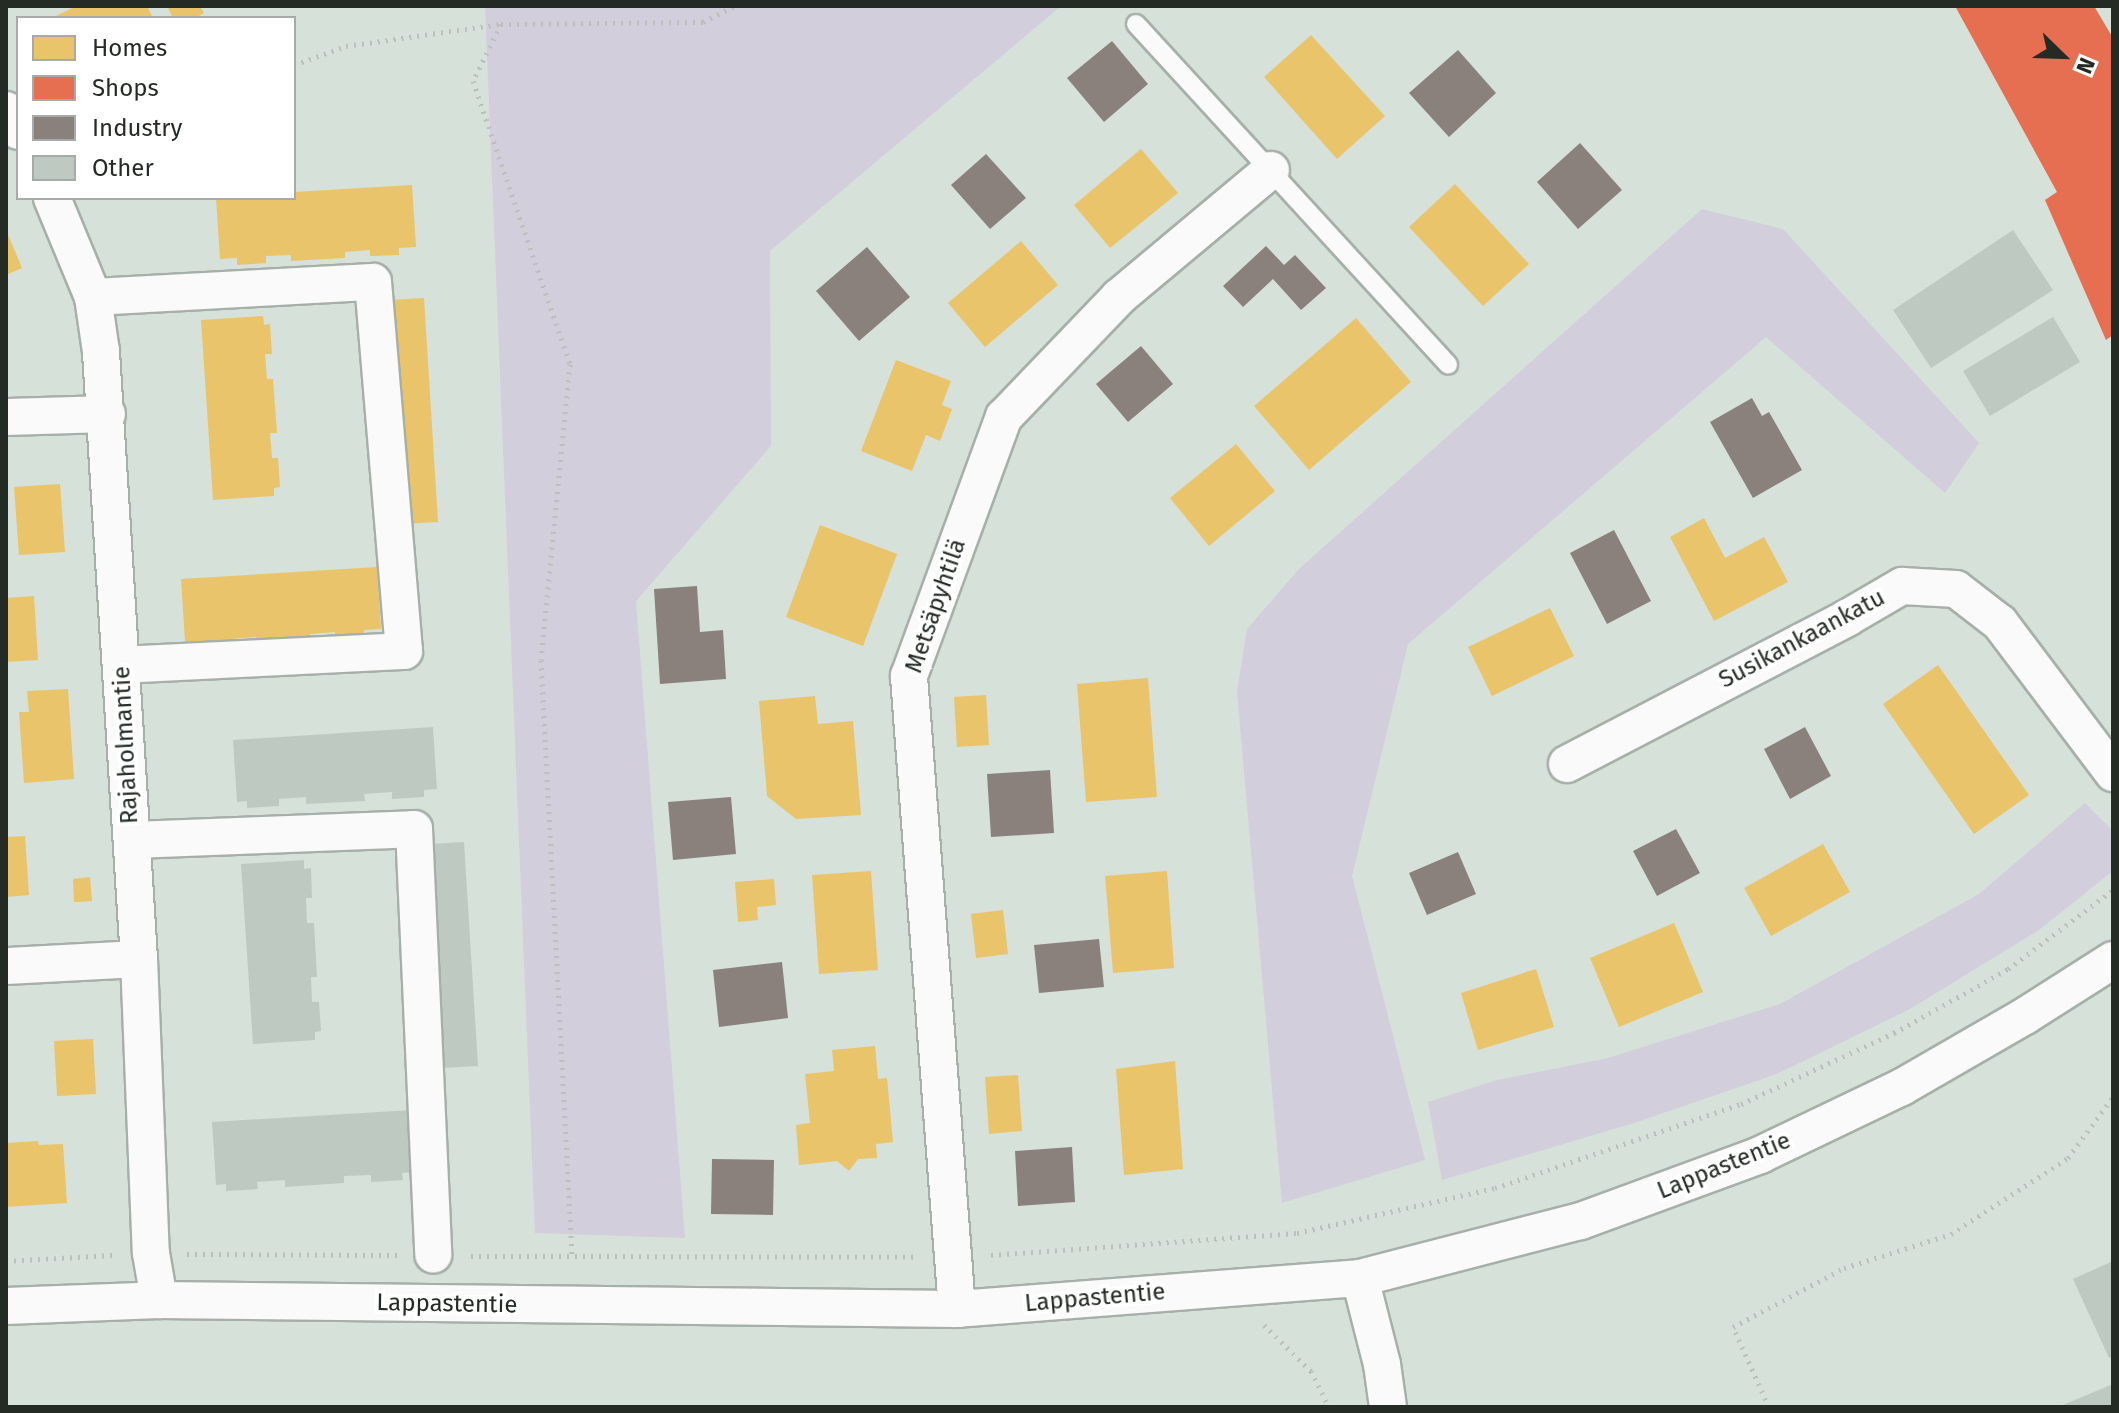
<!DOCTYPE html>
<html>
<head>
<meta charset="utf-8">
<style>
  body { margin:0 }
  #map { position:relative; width:2119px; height:1413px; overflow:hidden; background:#d6e1d9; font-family:"Fira Sans",sans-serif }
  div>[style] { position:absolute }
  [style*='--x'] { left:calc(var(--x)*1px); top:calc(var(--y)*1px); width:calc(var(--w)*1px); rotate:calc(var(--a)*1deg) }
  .green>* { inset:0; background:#d2cedc }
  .homes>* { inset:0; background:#e9c46a }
  .shops>* { inset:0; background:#e76f51 }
  .industry>* { inset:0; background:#8a817c }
  .building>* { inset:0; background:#becac1 }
  .path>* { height:5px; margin-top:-2.5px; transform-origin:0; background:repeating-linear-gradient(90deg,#bcc0bd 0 2px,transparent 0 8px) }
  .roads { filter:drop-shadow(2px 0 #a7afa9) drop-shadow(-2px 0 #a7afa9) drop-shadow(0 2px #a7afa9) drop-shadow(0 -2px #a7afa9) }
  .lane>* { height:18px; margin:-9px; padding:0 9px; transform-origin:9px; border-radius:9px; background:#f9faf9 }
  .street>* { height:36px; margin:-18px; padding:0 18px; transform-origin:18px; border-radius:18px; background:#f9faf9 }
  span { translate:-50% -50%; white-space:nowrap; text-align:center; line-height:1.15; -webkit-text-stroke:8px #fff; paint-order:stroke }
  .street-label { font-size:24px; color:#242b25 }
  .frame { position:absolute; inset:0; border:8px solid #242b25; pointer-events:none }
  .legend { position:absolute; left:16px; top:16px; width:280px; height:184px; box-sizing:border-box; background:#fff; border:2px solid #a7aaa8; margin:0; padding:10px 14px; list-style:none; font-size:24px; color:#242b25 }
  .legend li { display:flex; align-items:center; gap:16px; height:40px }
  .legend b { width:40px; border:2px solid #a7aaa8 }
  .north { position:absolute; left:2023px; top:16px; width:80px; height:80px; -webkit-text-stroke:6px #fff; paint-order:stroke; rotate:113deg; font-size:22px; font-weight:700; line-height:32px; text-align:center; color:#242b25 }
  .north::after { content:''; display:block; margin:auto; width:28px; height:36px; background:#242b25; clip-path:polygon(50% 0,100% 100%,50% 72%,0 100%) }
</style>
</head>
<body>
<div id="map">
  <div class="green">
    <div style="clip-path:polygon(485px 6px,1061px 6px,770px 251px,771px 446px,636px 601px,685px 1238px,535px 1233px)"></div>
    <div style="clip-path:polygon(1702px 209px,1783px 229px,1979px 443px,1945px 493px,1766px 337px,1408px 644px,1352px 876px,1425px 1160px,1282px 1203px,1237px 692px,1247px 629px,1299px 569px)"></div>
    <div style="clip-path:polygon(2085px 803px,2113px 831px,2113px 871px,2039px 930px,1910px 1009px,1777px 1074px,1634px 1123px,1442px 1180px,1428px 1102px,1497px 1080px,1608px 1058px,1780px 1004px,1979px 894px)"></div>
  </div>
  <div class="homes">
    <div style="clip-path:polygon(76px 6px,147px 6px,153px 18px,52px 18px)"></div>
    <div style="clip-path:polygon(167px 6px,200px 6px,204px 13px,195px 18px,173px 18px)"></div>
    <div style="clip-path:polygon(1311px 35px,1385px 116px,1337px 159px,1264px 77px)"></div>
    <div style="clip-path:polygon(1141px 149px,1178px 193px,1110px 248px,1074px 205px)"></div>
    <div style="clip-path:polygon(1455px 184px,1529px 264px,1483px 306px,1409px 227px)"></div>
    <div style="clip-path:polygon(412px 185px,416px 247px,399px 248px,399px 255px,370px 256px,370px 250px,345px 252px,345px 258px,291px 261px,291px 255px,266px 256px,266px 263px,237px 265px,237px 258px,220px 259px,216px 198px,294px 198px,294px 192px)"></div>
    <div style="clip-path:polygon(6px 230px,22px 268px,6px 275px)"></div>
    <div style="clip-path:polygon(1021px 241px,1058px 285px,985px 347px,948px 303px)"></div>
    <div style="clip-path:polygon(424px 298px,438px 522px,403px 524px,389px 300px)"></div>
    <div style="clip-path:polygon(263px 316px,264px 325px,270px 324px,272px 354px,265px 354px,267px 379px,273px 379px,277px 433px,270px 433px,272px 458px,278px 458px,280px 487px,274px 488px,274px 496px,213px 500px,201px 320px)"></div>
    <div style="clip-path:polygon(1356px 318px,1411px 382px,1309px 470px,1254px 406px)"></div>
    <div style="clip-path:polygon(896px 360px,951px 381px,942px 405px,952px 409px,940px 441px,926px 435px,912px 471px,861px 451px)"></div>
    <div style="clip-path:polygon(1236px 444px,1275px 491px,1209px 546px,1170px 498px)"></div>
    <div style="clip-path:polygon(60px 484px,65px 552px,19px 555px,14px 487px)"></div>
    <div style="clip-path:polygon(1704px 518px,1725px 558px,1764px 537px,1788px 582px,1714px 621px,1670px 537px)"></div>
    <div style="clip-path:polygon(820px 525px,897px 554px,863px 646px,786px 617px)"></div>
    <div style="clip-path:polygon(377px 567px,381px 629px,364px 630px,364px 636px,335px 638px,335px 632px,310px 634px,310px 640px,256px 643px,256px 637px,231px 639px,231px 645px,202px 647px,201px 641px,185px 641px,181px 579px)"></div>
    <div style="clip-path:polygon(34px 596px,38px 660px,6px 662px,6px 598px)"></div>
    <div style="clip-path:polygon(1550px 608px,1574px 656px,1492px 696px,1468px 647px)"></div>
    <div style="clip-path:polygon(1938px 665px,2029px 795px,1974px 834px,1883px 704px)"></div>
    <div style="clip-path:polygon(1148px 678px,1157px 797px,1086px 802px,1077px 684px)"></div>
    <div style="clip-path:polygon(68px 689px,74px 779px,24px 783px,19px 712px,29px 712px,27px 691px)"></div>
    <div style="clip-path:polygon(986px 695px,989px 745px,957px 747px,954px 697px)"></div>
    <div style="clip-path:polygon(815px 696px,818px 724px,853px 721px,861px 815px,796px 819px,767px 796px,759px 701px)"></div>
    <div style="clip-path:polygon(25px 836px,29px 895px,6px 897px,6px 837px)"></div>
    <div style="clip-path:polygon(1823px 844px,1850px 892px,1771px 936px,1744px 888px)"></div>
    <div style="clip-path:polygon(871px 871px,878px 970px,819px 974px,812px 875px)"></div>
    <div style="clip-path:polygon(1167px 871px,1174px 968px,1113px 973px,1105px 876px)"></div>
    <div style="clip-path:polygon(90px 877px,92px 901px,74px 902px,73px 879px)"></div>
    <div style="clip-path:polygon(774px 879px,776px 905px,757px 907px,758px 920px,738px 922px,735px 882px)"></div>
    <div style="clip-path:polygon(1003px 910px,1008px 954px,976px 958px,971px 914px)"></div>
    <div style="clip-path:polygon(1674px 923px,1703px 992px,1619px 1027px,1590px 958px)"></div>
    <div style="clip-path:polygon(1536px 969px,1554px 1027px,1478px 1050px,1461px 993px)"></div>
    <div style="clip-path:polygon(93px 1039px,96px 1094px,57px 1096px,54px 1041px)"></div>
    <div style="clip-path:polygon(875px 1046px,878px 1079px,887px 1078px,893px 1142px,876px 1144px,877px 1158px,858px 1159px,849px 1171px,837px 1161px,799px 1165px,796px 1125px,810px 1123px,805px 1074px,834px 1071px,832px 1050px)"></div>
    <div style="clip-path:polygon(1175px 1061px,1183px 1169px,1124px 1175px,1116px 1069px)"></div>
    <div style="clip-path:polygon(1018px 1075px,1022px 1131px,989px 1134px,985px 1077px)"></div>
    <div style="clip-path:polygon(38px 1141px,39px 1145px,63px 1144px,67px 1203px,6px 1207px,6px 1143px)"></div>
  </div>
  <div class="shops">
    <div style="clip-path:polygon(1955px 6px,2094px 6px,2113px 38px,2113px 335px,2106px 340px,2045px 200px,2057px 192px)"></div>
  </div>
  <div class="industry">
    <div style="clip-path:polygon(1112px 41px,1148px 84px,1104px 122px,1067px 78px)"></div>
    <div style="clip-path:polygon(1458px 50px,1496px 93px,1449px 137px,1409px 93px)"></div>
    <div style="clip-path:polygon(1580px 143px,1622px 190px,1578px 229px,1537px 182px)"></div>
    <div style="clip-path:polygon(986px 154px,1026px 198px,990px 229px,951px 185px)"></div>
    <div style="clip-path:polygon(1266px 246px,1284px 265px,1295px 255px,1326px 288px,1301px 310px,1273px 279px,1243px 307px,1223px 286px)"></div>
    <div style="clip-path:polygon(867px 247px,910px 297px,859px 341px,816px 291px)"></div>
    <div style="clip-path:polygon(1141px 346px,1173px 384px,1128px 422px,1096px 384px)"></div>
    <div style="clip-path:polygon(1752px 398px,1762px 416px,1769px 412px,1802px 470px,1753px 498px,1710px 422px)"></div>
    <div style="clip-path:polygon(1614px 530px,1651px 601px,1607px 624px,1570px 553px)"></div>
    <div style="clip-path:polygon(697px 586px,700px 632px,723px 630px,726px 679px,660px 684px,654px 589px)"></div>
    <div style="clip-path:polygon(1805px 727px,1831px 776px,1790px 799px,1764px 749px)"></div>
    <div style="clip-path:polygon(1050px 770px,1054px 833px,991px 837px,987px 774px)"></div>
    <div style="clip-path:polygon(731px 797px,736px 854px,673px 860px,668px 802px)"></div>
    <div style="clip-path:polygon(1676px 829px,1700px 873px,1657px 896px,1633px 851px)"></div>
    <div style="clip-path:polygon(1458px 852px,1476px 894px,1427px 915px,1409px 873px)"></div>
    <div style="clip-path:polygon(1099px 939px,1104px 987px,1039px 993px,1034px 945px)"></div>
    <div style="clip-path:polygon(782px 962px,788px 1018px,719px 1027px,713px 970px)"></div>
    <div style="clip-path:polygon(1072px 1147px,1075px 1202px,1018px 1206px,1015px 1151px)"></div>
    <div style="clip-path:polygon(712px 1159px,774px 1160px,773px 1215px,711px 1214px)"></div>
  </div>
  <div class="building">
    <div style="clip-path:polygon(2013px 230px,2053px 290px,1931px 368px,1893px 310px)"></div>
    <div style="clip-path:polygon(2053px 317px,2080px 362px,1990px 416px,1963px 371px)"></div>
    <div style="clip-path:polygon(433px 727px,437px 789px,424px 790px,424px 797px,392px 799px,392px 792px,364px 794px,365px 801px,306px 804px,306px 797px,279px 799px,279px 806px,247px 808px,247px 801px,237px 802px,233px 740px)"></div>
    <div style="clip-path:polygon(464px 842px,478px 1066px,443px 1068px,429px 844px)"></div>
    <div style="clip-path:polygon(304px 860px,304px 869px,311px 868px,312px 898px,306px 898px,307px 923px,314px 923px,317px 977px,311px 977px,312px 1002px,319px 1002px,321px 1031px,315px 1032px,315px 1040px,253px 1044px,241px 864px)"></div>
    <div style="clip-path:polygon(412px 1110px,416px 1172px,402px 1173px,403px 1180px,371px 1182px,371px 1175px,344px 1176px,344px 1183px,285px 1187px,285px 1180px,257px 1182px,258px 1189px,226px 1191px,226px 1184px,216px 1185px,212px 1122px)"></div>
    <div style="clip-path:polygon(2113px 1261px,2113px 1356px,2109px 1358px,2073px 1279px)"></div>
    <div style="clip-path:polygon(2113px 1384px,2113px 1407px,2058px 1407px)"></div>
  </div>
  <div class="path">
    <div style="--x:501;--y:24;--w:64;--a:116.2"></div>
    <div style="--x:473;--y:81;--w:299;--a:71.1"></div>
    <div style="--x:570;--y:364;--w:297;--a:95.6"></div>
    <div style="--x:541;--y:660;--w:597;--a:87.02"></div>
    <div style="--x:294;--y:65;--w:55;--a:-20.1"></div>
    <div style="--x:346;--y:46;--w:157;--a:-8.1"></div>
    <div style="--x:501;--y:24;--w:202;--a:-0.6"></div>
    <div style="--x:703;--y:22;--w:36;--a:-27"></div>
    <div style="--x:187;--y:1254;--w:210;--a:0.3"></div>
    <div style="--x:991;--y:1255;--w:307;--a:-4.1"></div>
    <div style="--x:1297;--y:1233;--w:203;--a:-12.8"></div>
    <div style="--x:1495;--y:1188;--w:260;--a:-18.9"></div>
    <div style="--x:1741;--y:1104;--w:169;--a:-24.9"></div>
    <div style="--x:1894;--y:1033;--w:131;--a:-29.3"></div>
    <div style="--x:2008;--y:969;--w:131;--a:-37"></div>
    <div style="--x:471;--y:1256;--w:446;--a:0.1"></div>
    <div style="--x:6;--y:1261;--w:107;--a:-3.2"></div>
    <div style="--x:1264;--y:1325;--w:66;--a:44.4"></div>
    <div style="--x:1311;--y:1371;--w:40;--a:63.4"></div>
    <div style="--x:1769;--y:1407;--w:88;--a:-114.2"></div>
    <div style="--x:1733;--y:1327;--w:126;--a:-28"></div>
    <div style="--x:1844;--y:1268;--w:112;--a:-17.6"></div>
    <div style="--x:1951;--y:1234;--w:140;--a:-33"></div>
    <div style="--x:2068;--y:1158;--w:76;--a:-53.6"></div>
  </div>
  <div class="roads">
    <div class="lane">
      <div style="--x:1136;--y:24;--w:462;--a:47.5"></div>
    </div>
    <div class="street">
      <div style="--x:6;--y:110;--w:24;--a:60"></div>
      <div style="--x:52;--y:198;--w:107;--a:67.5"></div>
      <div style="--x:93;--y:297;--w:56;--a:81.7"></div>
      <div style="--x:101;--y:352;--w:608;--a:86.42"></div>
      <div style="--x:139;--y:959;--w:294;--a:87.7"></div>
      <div style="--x:151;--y:1253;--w:48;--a:80.3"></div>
      <div style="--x:93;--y:297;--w:280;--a:-3.1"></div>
      <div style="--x:373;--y:282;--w:370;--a:85.2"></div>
      <div style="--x:404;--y:651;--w:282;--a:177.2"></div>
      <div style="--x:6;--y:417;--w:101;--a:-1.7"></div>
      <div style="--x:1567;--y:764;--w:316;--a:-27.5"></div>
      <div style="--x:1847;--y:618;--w:64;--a:-30.2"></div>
      <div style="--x:1902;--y:586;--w:54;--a:3.2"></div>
      <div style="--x:1956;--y:589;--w:56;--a:37.7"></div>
      <div style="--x:2000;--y:623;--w:188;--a:53"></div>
      <div style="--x:132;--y:840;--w:282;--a:-2.2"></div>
      <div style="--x:414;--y:829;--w:426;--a:87.4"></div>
      <div style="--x:6;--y:966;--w:133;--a:-3"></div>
      <div style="--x:1360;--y:1278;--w:89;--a:75.7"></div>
      <div style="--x:1382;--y:1364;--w:43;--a:82.1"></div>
      <div style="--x:6;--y:1306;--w:153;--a:-2.2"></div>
      <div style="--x:159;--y:1300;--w:798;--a:0.65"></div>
      <div style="--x:957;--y:1309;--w:404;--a:-4.4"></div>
      <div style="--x:1360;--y:1278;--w:228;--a:-14.5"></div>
      <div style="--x:1581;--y:1221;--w:191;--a:-20.2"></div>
      <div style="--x:1760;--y:1155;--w:157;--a:-25.6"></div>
      <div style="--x:1902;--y:1087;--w:142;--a:-30"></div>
      <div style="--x:2025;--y:1016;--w:104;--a:-32.5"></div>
      <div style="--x:957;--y:1309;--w:635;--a:-94.34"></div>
      <div style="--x:909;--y:676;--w:276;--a:-69.9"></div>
      <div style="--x:1004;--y:417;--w:166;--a:-46.2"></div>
      <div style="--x:1119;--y:297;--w:198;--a:-39.9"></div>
    </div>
  </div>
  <div class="street-label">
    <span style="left:936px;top:606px;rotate:-71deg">Metsäpyhtilä</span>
    <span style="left:1802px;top:639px;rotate:-28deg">Susikankaankatu</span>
    <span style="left:126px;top:745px;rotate:-93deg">Rajaholmantie</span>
    <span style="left:1724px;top:1166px;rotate:-22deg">Lappastentie</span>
    <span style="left:1095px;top:1298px;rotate:-5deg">Lappastentie</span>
    <span style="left:447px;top:1304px;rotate:1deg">Lappastentie</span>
  </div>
  <div class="frame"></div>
  <ul class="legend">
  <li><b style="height:22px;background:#e9c46a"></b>Homes</li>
  <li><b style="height:22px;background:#e76f51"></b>Shops</li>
  <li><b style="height:22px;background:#8a817c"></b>Industry</li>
  <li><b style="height:22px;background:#becac1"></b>Other</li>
  </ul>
  <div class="north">N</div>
</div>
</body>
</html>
